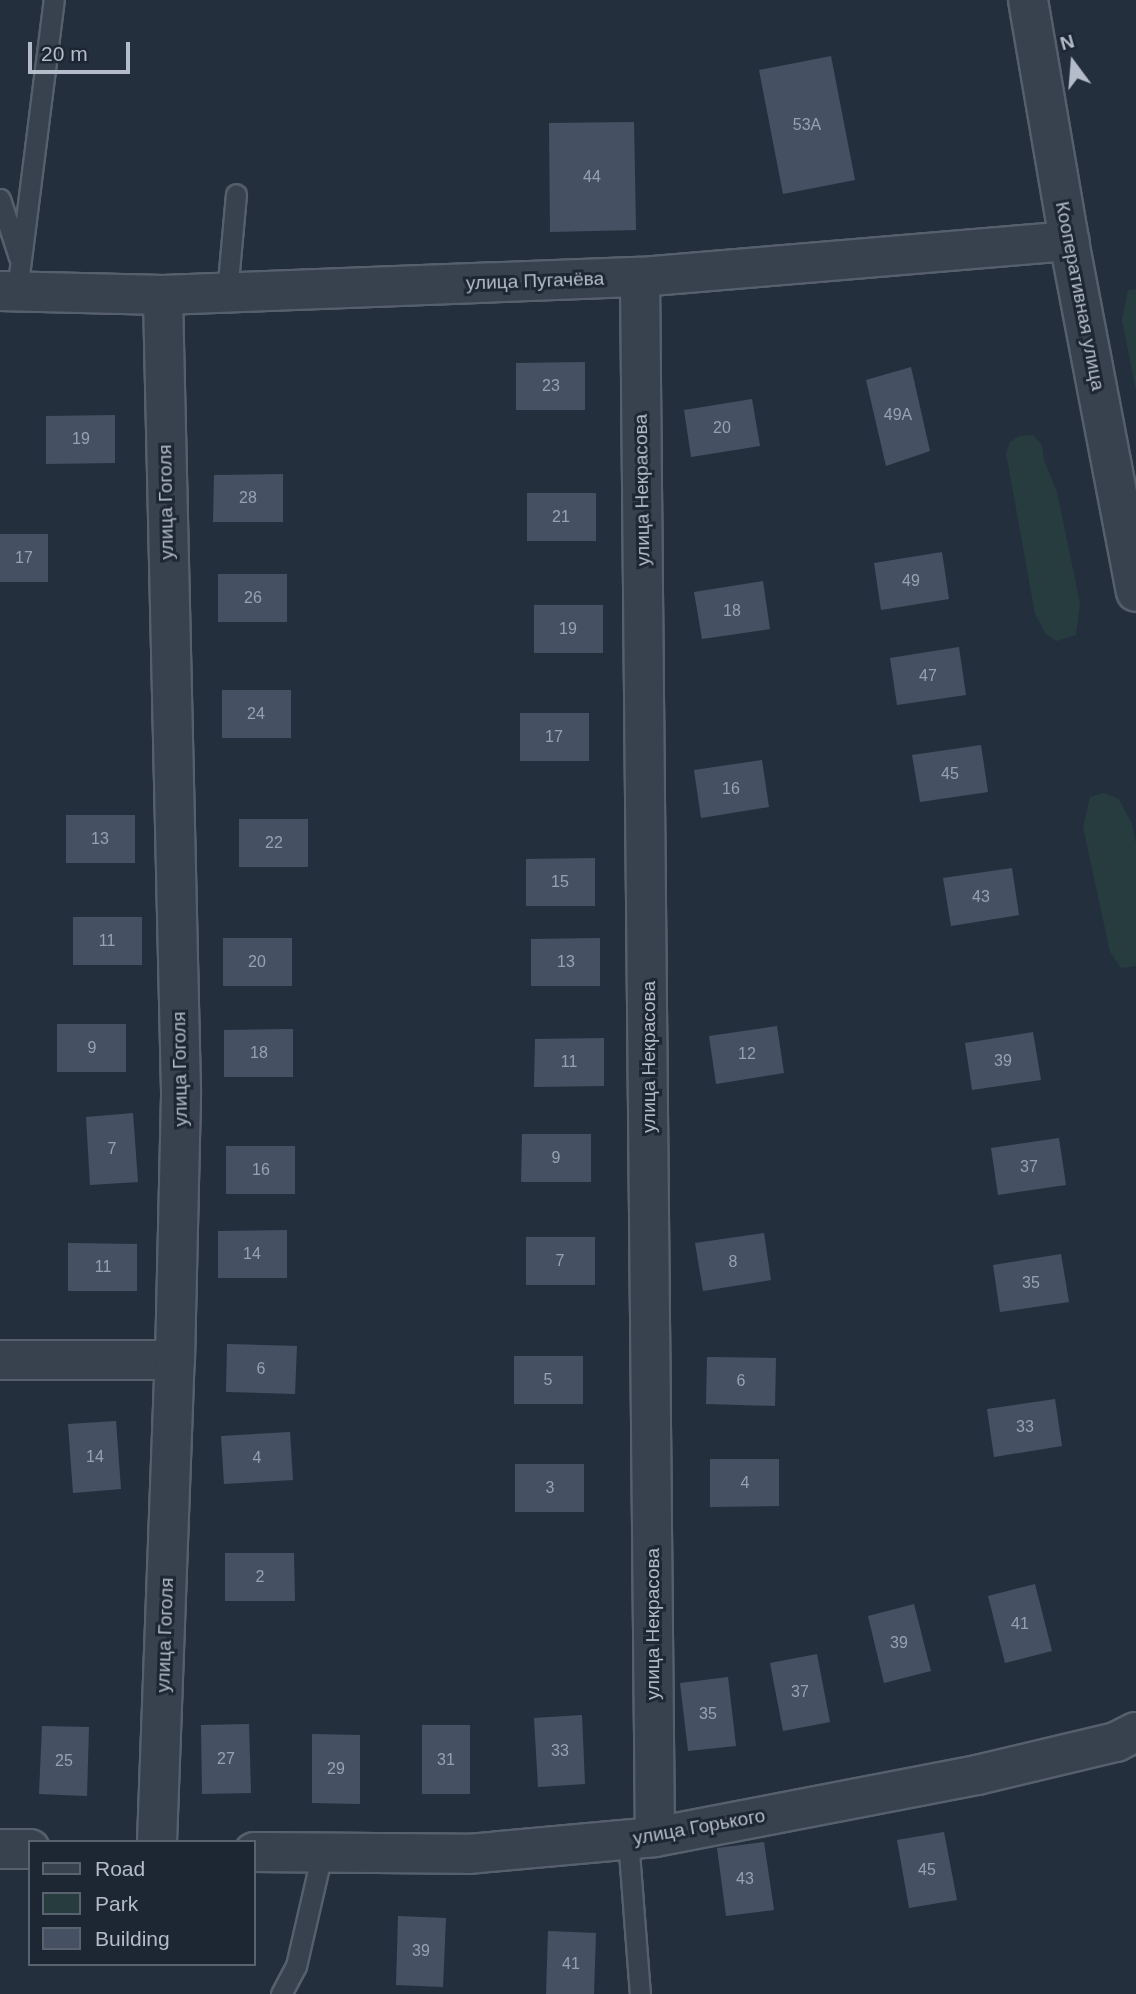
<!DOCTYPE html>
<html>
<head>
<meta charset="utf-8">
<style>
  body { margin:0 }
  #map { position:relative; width:1136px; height:1994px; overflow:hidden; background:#242f3e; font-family:Arial,sans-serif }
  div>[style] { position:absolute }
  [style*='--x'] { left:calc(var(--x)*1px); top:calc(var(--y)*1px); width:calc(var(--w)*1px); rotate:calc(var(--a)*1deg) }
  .green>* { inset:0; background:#263c3f }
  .building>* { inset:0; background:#455162 }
  .roads { filter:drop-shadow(2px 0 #565f6c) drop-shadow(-2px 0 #565f6c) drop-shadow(0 2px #565f6c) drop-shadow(0 -2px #565f6c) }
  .service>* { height:19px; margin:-9.5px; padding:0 9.5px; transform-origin:9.5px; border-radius:9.5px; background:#38414e }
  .minor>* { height:38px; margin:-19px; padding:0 19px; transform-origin:19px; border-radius:19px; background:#38414e }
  span { translate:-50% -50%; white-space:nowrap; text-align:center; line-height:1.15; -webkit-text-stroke:6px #1d2633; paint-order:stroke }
  .number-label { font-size:16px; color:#98a1af }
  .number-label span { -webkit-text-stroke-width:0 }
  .street-label { font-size:19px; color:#b4bcc9 }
  .legend { position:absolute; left:28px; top:1840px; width:228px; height:126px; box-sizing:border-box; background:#1d2633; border:2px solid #59626f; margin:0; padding:9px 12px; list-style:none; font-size:21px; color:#b4bcc9 }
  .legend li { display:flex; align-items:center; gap:14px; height:35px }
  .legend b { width:35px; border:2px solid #59626f }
  .north { position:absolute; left:1038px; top:28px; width:70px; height:70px; -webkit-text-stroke:5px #1d2633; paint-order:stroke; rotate:344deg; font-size:19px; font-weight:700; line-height:28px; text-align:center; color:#b4bcc9 }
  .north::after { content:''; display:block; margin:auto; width:24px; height:32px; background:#b4bcc9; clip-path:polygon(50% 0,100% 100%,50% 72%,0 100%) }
  .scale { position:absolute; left:28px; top:42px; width:102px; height:32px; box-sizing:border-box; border:4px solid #b4bcc9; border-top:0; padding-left:9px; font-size:21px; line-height:24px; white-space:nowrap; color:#b4bcc9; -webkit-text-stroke:5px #1d2633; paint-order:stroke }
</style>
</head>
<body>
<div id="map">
  <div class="green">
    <div style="clip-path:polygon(1136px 289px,1136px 391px,1122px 320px,1128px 290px)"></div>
    <div style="clip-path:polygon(1033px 435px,1042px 445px,1044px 460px,1057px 492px,1080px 603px,1076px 635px,1057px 641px,1046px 634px,1035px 614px,1006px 453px,1010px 442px,1019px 436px)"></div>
    <div style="clip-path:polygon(1104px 793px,1119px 799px,1132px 824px,1136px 843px,1136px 966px,1121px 968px,1110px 952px,1083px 827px,1090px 797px)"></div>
  </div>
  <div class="building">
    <div style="clip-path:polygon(831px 56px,855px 180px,783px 194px,759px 70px)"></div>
    <div style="clip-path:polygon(634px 122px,636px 230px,550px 232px,549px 123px)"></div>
    <div style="clip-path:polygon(585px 362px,585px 410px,516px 410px,516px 363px)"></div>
    <div style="clip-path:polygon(911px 367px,930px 451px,886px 466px,866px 380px)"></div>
    <div style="clip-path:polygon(752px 399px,760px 446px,691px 457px,684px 410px)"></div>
    <div style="clip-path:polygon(115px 415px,115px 463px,46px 464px,46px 416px)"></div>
    <div style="clip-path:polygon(283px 474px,283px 522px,213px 522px,214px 475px)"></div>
    <div style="clip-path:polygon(527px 493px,596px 493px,596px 541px,527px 541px)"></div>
    <div style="clip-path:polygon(0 534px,48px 534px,48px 582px,0 582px)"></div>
    <div style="clip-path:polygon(942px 552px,949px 599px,881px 610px,874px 563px)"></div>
    <div style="clip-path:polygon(218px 574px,287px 574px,287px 622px,218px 622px)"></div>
    <div style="clip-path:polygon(763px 581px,770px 629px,702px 639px,694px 592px)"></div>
    <div style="clip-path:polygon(534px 605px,603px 605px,603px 653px,534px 653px)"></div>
    <div style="clip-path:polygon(959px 647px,966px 695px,897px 705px,890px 658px)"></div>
    <div style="clip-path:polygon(222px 690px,291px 690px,291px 738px,222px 738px)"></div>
    <div style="clip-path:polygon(520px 713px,589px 713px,589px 761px,520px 761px)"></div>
    <div style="clip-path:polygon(981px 745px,988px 792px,920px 802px,912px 755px)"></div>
    <div style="clip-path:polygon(762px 760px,769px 807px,701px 818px,694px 770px)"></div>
    <div style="clip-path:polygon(66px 815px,135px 815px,135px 863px,66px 863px)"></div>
    <div style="clip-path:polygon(239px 819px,308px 819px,308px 867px,239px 867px)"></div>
    <div style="clip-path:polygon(595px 858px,595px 906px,526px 906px,526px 859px)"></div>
    <div style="clip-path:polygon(1012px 868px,1019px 915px,951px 926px,943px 878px)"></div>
    <div style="clip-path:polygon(73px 917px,142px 917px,142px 965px,73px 965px)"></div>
    <div style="clip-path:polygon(223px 938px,292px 938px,292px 986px,223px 986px)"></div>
    <div style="clip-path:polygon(600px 938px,600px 986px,531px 986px,531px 939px)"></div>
    <div style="clip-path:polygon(57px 1024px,126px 1024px,126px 1072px,57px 1072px)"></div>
    <div style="clip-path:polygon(777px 1026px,784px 1073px,716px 1084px,709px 1036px)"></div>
    <div style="clip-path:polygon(293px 1029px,293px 1077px,224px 1077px,224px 1030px)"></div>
    <div style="clip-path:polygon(1033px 1032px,1041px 1080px,972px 1090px,965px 1043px)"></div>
    <div style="clip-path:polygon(604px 1038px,604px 1086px,534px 1087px,535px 1039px)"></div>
    <div style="clip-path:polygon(133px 1113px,138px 1182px,90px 1185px,86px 1117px)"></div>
    <div style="clip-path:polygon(522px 1134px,591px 1134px,591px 1182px,521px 1182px)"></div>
    <div style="clip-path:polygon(1059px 1138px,1066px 1185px,998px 1195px,991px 1148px)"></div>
    <div style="clip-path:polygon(226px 1146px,295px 1146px,295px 1194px,226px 1194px)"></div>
    <div style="clip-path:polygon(287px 1230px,287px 1278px,218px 1278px,218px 1231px)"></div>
    <div style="clip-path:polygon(764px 1233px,771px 1280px,703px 1291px,695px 1243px)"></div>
    <div style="clip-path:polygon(526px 1237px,595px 1237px,595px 1285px,526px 1285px)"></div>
    <div style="clip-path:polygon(68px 1243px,137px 1244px,137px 1291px,68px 1291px)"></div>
    <div style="clip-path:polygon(1061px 1254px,1069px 1302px,1000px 1312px,993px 1265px)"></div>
    <div style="clip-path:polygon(227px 1344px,297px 1346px,295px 1394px,226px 1392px)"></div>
    <div style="clip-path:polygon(514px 1356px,583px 1356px,583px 1404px,514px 1404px)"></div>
    <div style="clip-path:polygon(707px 1357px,776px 1358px,775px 1406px,706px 1404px)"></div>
    <div style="clip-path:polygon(1055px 1399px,1062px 1446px,994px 1457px,987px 1409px)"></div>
    <div style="clip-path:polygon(116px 1421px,121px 1489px,73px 1493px,68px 1424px)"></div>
    <div style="clip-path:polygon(290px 1432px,293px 1480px,224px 1484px,221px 1436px)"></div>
    <div style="clip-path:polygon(710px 1459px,779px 1459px,779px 1506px,710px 1507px)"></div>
    <div style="clip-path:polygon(515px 1464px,584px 1464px,584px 1512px,515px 1512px)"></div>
    <div style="clip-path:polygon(225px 1553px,294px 1553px,295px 1601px,225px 1601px)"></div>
    <div style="clip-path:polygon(1035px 1584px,1052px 1651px,1005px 1663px,988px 1596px)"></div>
    <div style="clip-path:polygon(914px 1604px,931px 1671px,884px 1683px,868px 1616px)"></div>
    <div style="clip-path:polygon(817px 1654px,830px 1722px,783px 1731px,770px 1663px)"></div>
    <div style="clip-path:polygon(728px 1677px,736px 1746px,688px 1751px,680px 1683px)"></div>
    <div style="clip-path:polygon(582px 1715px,585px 1784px,538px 1787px,534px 1718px)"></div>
    <div style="clip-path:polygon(249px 1724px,251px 1793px,202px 1794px,201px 1725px)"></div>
    <div style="clip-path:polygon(422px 1725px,470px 1725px,470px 1794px,422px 1794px)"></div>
    <div style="clip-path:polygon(42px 1726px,89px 1727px,87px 1796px,39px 1794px)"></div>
    <div style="clip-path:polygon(312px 1734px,360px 1735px,360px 1804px,312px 1803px)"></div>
    <div style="clip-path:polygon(944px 1832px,957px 1900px,909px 1908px,897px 1840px)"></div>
    <div style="clip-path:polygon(764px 1842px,774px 1910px,726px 1916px,717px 1848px)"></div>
    <div style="clip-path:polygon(398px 1916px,446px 1918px,443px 1987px,396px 1985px)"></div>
    <div style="clip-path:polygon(548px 1931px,596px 1933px,594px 1994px,546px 1994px)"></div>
  </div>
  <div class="roads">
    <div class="service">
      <div style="--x:0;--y:199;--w:61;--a:71.9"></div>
      <div style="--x:17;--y:291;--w:293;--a:-82.8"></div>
      <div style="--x:227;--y:293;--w:99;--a:-84.8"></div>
      <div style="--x:628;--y:1839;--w:155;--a:85.6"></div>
      <div style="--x:281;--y:1994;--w:32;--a:-62"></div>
      <div style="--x:296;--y:1966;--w:116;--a:-77"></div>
    </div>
    <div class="minor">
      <div style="--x:1028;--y:0;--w:244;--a:80.3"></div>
      <div style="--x:1069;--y:241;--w:357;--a:79.2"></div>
      <div style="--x:640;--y:277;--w:1560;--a:89.45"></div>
      <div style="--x:0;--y:291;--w:163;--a:1.4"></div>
      <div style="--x:163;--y:295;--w:477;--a:-2.2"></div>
      <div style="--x:640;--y:277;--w:431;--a:-4.8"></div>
      <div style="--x:0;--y:1360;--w:175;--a:0"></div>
      <div style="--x:157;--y:1842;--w:482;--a:-87.9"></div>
      <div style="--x:175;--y:1360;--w:269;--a:-88.7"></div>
      <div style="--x:181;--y:1091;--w:796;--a:-91.3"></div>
      <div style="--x:0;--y:1849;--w:30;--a:0"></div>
      <div style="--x:254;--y:1852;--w:214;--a:0.5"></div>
      <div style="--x:468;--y:1854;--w:188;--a:-5.2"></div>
      <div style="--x:655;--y:1837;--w:328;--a:-10.9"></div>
      <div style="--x:977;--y:1775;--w:143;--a:-13.4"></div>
      <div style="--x:1116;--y:1742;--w:22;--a:-27"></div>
    </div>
  </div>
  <div class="number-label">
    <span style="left:807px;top:125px">53А</span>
    <span style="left:592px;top:177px">44</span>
    <span style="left:551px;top:386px">23</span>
    <span style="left:898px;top:415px">49А</span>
    <span style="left:722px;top:428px">20</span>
    <span style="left:81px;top:439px">19</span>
    <span style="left:248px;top:498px">28</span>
    <span style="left:561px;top:517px">21</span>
    <span style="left:24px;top:558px">17</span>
    <span style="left:911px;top:581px">49</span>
    <span style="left:253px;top:598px">26</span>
    <span style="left:732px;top:611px">18</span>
    <span style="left:568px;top:629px">19</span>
    <span style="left:928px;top:676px">47</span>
    <span style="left:256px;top:714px">24</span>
    <span style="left:554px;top:737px">17</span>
    <span style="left:950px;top:774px">45</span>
    <span style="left:731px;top:789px">16</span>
    <span style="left:100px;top:839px">13</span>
    <span style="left:274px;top:843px">22</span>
    <span style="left:560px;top:882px">15</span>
    <span style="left:981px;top:897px">43</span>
    <span style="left:107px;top:941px">11</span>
    <span style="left:257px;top:962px">20</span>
    <span style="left:566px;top:962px">13</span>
    <span style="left:92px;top:1048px">9</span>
    <span style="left:259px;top:1053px">18</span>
    <span style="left:747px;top:1054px">12</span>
    <span style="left:1003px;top:1061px">39</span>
    <span style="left:569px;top:1062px">11</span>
    <span style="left:112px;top:1149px">7</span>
    <span style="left:556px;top:1158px">9</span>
    <span style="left:1029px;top:1167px">37</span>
    <span style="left:261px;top:1170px">16</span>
    <span style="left:252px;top:1254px">14</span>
    <span style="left:560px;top:1261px">7</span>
    <span style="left:733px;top:1262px">8</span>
    <span style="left:103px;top:1267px">11</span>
    <span style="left:1031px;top:1283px">35</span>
    <span style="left:261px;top:1369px">6</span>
    <span style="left:548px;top:1380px">5</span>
    <span style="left:741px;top:1381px">6</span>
    <span style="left:1025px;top:1427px">33</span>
    <span style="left:95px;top:1457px">14</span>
    <span style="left:257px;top:1458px">4</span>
    <span style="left:745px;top:1483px">4</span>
    <span style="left:550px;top:1488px">3</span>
    <span style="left:260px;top:1577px">2</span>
    <span style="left:1020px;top:1624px">41</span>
    <span style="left:899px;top:1643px">39</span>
    <span style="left:800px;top:1692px">37</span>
    <span style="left:708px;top:1714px">35</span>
    <span style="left:560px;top:1751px">33</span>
    <span style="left:226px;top:1759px">27</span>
    <span style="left:446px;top:1760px">31</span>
    <span style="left:64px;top:1761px">25</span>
    <span style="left:336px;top:1769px">29</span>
    <span style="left:927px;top:1870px">45</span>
    <span style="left:745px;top:1879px">43</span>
    <span style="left:421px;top:1951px">39</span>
    <span style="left:571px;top:1964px">41</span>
  </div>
  <div class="street-label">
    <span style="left:535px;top:281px;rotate:-2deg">улица Пугачёва</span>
    <span style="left:1080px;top:296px;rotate:79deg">Кооперативная улица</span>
    <span style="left:642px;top:490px;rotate:-91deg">улица Некрасова</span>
    <span style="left:166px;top:502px;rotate:-91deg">улица Гоголя</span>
    <span style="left:649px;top:1057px;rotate:-90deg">улица Некрасова</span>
    <span style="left:180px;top:1069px;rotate:-91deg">улица Гоголя</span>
    <span style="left:653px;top:1624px;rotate:-90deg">улица Некрасова</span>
    <span style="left:165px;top:1635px;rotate:-88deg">улица Гоголя</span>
    <span style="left:699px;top:1827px;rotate:-10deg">улица Горького</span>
  </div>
  <ul class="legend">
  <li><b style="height:9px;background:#38414e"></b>Road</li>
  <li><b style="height:19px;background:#263c3f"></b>Park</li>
  <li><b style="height:19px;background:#455162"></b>Building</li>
  </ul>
  <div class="north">N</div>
  <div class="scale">20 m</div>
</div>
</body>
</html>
